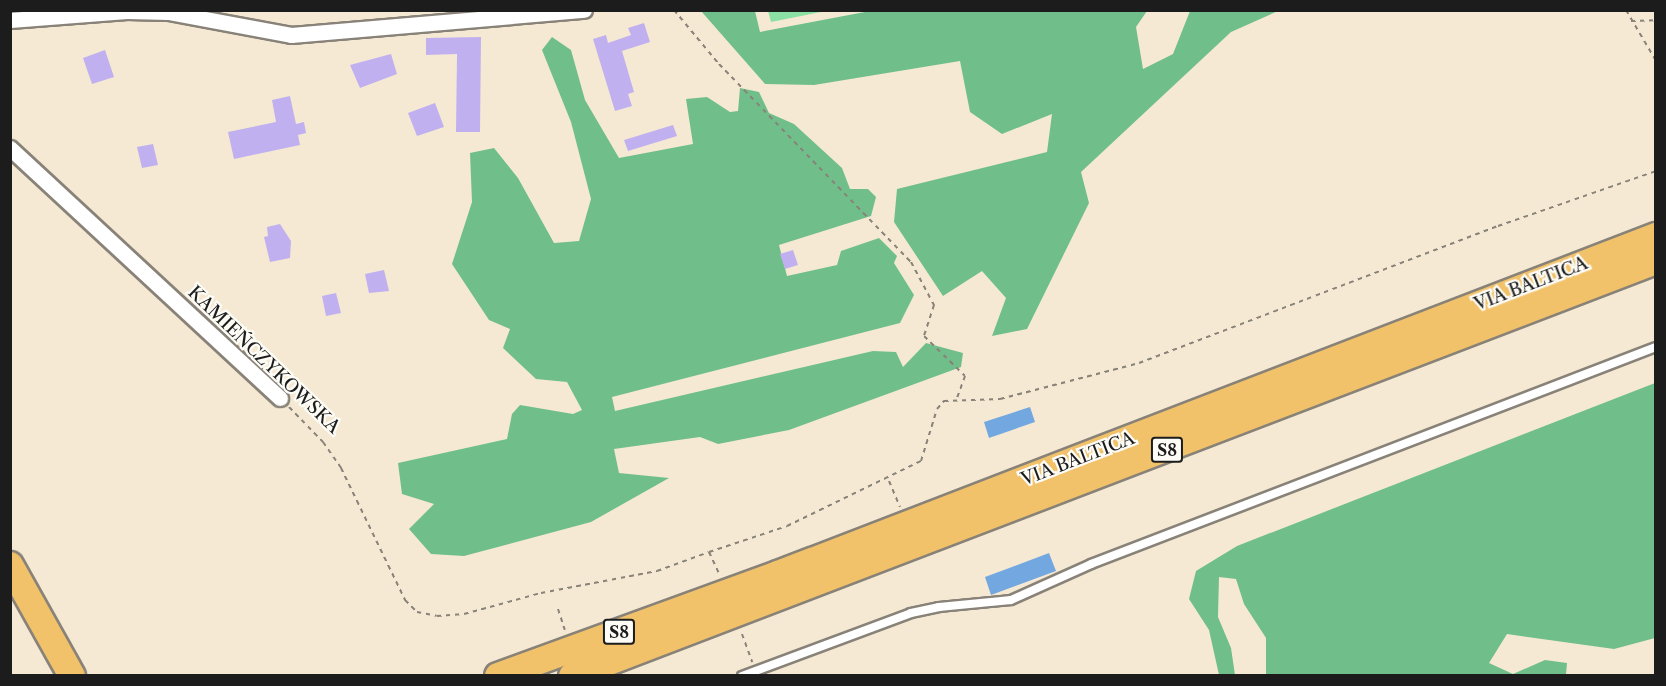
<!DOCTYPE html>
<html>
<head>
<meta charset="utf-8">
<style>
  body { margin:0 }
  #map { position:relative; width:1666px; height:686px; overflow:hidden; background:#f5e9d3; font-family:"Libre Caslon Text",serif }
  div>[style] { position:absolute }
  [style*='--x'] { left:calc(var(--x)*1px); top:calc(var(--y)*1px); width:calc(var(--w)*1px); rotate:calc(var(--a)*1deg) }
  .green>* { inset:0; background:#8be1a4 }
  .forest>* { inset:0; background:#70bf8a }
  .water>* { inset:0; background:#73a7e0 }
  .building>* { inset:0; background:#c0b0f0 }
  .path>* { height:2px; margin-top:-1px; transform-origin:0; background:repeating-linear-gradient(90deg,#888278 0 4.5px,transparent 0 9px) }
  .roads { filter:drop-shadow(2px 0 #888278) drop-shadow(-2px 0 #888278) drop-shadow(0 2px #888278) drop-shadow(0 -2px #888278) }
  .service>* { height:8px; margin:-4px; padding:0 4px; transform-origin:4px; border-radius:4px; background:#fff }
  .minor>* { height:15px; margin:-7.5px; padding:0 7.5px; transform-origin:7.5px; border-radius:7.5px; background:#fff }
  .motorway>* { height:26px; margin:-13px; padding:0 13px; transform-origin:13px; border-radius:13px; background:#f2c26a }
  span { translate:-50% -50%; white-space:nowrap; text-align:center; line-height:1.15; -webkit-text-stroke:4.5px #fdfcf7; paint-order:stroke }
  .shield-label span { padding:2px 4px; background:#fdfcf7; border:2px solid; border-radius:4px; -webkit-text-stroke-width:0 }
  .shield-label { font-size:16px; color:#1c1c1c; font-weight:700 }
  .street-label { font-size:18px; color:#1c1c1c }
  .frame { position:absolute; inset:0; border:12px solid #1c1c1c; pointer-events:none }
</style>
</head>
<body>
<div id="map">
  <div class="green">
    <div style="clip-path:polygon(768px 11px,768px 10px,826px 11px,771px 22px)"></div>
  </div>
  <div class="forest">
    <div style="clip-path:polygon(701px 11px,755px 11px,760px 32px,870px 11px,1147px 11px,1136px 27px,1143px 69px,1173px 54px,1190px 11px,1278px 11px,1231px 32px,1081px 172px,1089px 203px,1027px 329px,992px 336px,1006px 298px,982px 271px,943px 296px,894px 222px,897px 189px,1047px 152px,1052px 114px,1002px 134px,970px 112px,960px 61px,814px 85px,765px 84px)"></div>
    <div style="clip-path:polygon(552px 37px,571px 50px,585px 100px,619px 158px,693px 144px,686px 99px,707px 97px,730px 112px,738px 111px,740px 88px,759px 92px,769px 113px,794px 124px,842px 168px,850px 189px,868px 189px,876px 197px,871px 216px,779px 245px,787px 276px,837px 265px,841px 251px,879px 238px,897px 256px,894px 263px,914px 295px,900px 323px,612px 397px,615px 411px,873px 351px,896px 352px,903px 367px,926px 343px,963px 353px,961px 367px,789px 430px,718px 444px,700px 437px,614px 449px,619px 473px,669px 478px,591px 522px,464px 556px,431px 554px,409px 529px,434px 504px,402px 494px,398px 463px,507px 439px,512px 414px,520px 405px,573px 414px,582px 410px,567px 382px,536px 379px,503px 348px,510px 329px,489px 320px,452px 264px,472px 202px,470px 153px,494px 148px,518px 178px,554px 243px,579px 241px,591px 199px,571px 122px,542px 50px)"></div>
    <div style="clip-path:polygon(1655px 383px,1655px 638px,1614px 649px,1507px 634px,1489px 663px,1513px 674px,1545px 660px,1567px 663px,1566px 675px,1266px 675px,1266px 638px,1244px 604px,1236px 579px,1219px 577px,1218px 617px,1231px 648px,1235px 675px,1219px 675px,1209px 630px,1189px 599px,1196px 571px,1237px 546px)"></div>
  </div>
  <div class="water">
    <div style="clip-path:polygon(1030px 407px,1035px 422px,989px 438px,984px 422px)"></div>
    <div style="clip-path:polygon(1049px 553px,1056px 571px,991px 595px,985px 577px)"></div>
  </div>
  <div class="building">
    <div style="clip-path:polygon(644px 23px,650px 42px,622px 51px,634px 92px,628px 94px,632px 106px,615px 111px,593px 39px,606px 35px,608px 43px,631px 35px,628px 28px)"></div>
    <div style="clip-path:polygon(481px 37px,480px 132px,456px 132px,457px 54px,426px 55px,426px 38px)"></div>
    <div style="clip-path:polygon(105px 50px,114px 77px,92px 84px,83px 58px)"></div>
    <div style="clip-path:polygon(391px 54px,397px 74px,360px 88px,350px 65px)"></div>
    <div style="clip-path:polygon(290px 96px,296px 124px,304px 122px,306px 133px,298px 135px,300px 145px,234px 159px,228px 132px,276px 122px,272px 100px)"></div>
    <div style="clip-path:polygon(435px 103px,444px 127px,417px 136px,408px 113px)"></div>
    <div style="clip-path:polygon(673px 125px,677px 136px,628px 151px,624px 140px)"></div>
    <div style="clip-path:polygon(153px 144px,158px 165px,142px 168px,137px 147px)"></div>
    <div style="clip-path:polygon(280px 224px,291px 241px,290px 258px,270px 262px,264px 237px,268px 236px,267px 227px)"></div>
    <div style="clip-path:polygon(793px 250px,798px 265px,785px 269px,780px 254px)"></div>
    <div style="clip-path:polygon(384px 270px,389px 291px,369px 293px,365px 274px)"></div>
    <div style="clip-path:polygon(336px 293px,341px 313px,326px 316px,322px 296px)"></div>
  </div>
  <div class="path">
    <div style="--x:674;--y:10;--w:70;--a:50.2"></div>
    <div style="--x:719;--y:64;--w:276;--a:45.9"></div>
    <div style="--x:911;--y:262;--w:49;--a:61.9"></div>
    <div style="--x:934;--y:305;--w:33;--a:108"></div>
    <div style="--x:924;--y:336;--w:57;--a:44.3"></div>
    <div style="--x:965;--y:376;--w:23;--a:110"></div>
    <div style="--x:1626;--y:10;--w:59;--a:59.5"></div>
    <div style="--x:1631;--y:21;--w:25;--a:-2"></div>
    <div style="--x:289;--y:407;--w:49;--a:45.8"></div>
    <div style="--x:323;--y:442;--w:32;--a:55"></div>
    <div style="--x:341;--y:468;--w:147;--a:64.1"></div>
    <div style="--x:405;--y:600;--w:17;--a:45"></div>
    <div style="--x:417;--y:612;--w:20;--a:11"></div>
    <div style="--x:437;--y:616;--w:27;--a:-4"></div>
    <div style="--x:464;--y:614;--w:80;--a:-15.3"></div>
    <div style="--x:541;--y:593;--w:118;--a:-10.7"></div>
    <div style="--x:657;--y:571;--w:55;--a:-20.1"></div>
    <div style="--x:709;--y:552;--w:23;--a:65"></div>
    <div style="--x:889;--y:481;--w:28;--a:67"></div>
    <div style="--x:709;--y:552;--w:82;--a:-18.4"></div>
    <div style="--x:787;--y:526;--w:149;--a:-25.9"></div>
    <div style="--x:921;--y:461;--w:54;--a:-72.9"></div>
    <div style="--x:937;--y:409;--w:11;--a:-49"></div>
    <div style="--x:944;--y:401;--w:56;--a:-2"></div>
    <div style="--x:1000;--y:399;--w:144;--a:-14.5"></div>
    <div style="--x:1139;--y:363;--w:384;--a:-20.9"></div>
    <div style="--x:1498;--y:226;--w:167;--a:-19.2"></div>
    <div style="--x:558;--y:609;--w:22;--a:72"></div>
    <div style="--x:742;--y:634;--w:30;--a:70"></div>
  </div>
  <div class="roads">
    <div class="service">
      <div style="--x:742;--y:676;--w:180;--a:-20.4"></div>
      <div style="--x:911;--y:613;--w:29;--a:-12"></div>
      <div style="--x:939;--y:607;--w:72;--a:-5.6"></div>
      <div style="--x:1011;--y:600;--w:88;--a:-24.2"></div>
      <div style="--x:1091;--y:564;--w:605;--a:-21.01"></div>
    </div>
    <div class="minor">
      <div style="--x:10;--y:20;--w:117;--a:-4.4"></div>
      <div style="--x:127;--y:11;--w:41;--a:1.4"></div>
      <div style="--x:168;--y:12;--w:125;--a:10.6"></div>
      <div style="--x:291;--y:35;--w:294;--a:-4.9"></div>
      <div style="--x:10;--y:148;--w:368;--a:42.8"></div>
    </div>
    <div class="motorway">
      <div style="--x:10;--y:565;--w:127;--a:60.8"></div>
      <div style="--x:498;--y:676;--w:298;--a:-20"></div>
      <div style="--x:778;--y:574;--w:941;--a:-21.06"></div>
      <div style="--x:572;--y:676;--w:1161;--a:-20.95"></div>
    </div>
  </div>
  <div class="shield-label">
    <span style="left:1167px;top:450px">S8</span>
    <span style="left:619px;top:632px">S8</span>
  </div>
  <div class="street-label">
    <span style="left:1531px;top:284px;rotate:-21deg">VIA BALTICA</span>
    <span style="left:264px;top:360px;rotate:44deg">KAMIEŃCZYKOWSKA</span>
    <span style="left:1078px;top:459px;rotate:-21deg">VIA BALTICA</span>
  </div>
  <div class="frame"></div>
</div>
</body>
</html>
